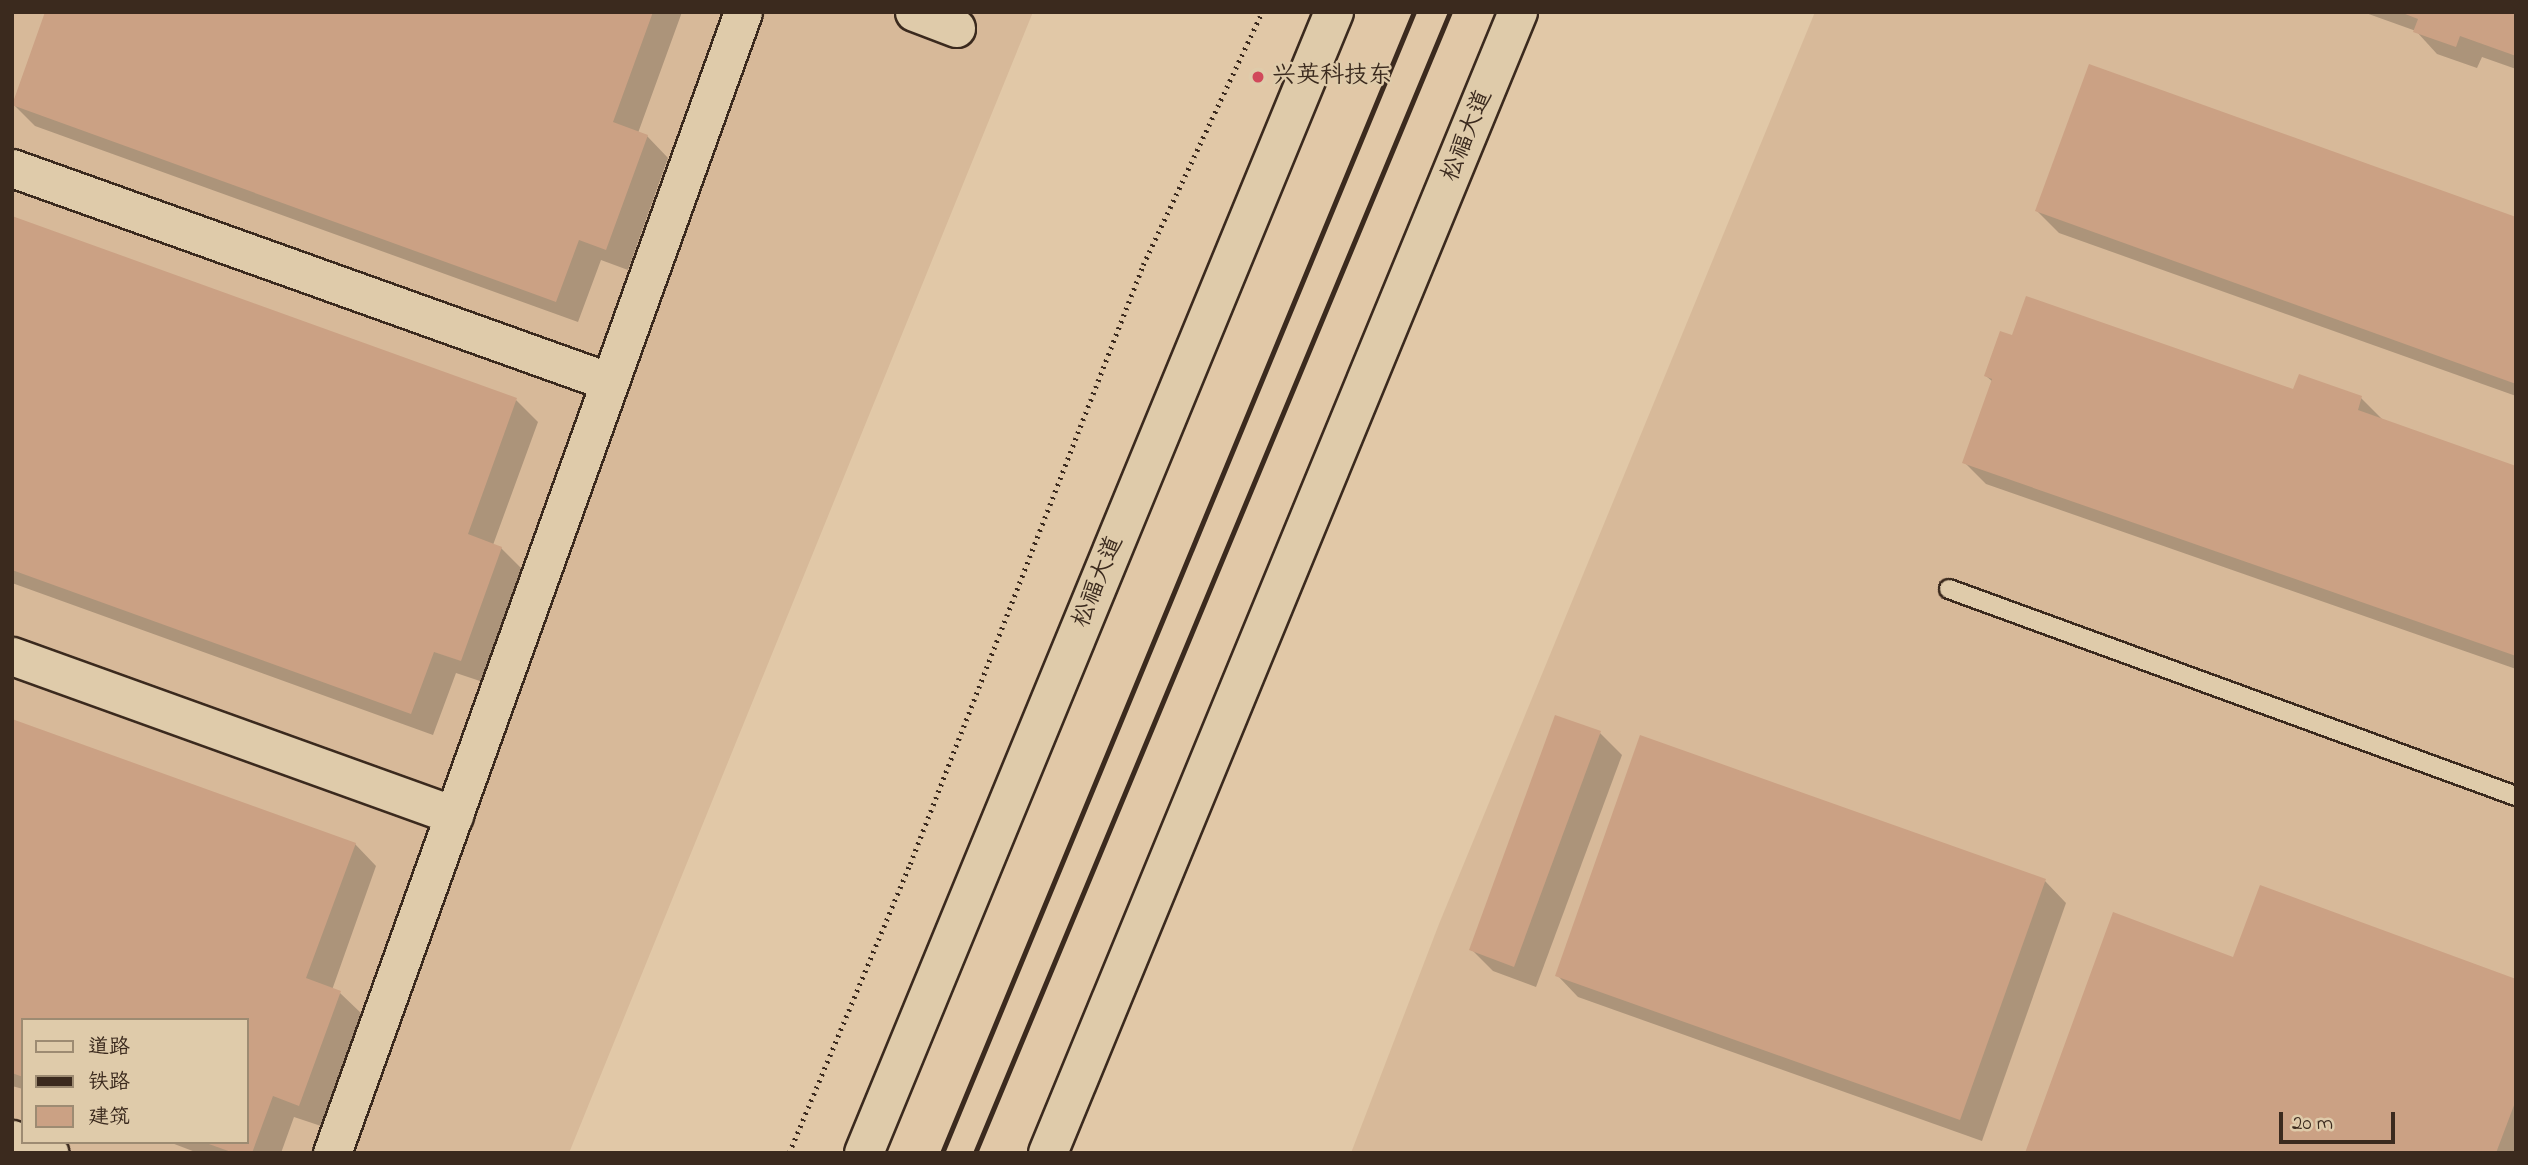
<!DOCTYPE html>
<html>
<head>
<meta charset="utf-8">
<style>
  body { margin:0 }
  #map { position:relative; width:2528px; height:1165px; overflow:hidden; background:#e1c8a7; font-family:"Indie Flower","LXGW WenKai TC",sans-serif }
  div>[style] { position:absolute }
  [style*='--x'] { left:calc(var(--x)*1px); top:calc(var(--y)*1px); width:calc(var(--w)*1px); rotate:calc(var(--a)*1deg) }
  .built>* { inset:0; background:#d7b999 }
  .shadow>* { inset:0; background:#0003 }
  .building>* { inset:0; background:#cba184 }
  .path>* { height:4.5px; margin-top:-2.25px; transform-origin:0; background:repeating-linear-gradient(90deg,#3b2a1e 0 2px,transparent 0 7px) }
  .roads { filter:drop-shadow(2px 0 #3b2a1e) drop-shadow(-2px 0 #3b2a1e) drop-shadow(0 2px #3b2a1e) drop-shadow(0 -2px #3b2a1e) }
  .lane>* { height:18px; margin:-9px; padding:0 9px; transform-origin:9px; border-radius:9px; background:#dfcbaa }
  .street>* { height:37px; margin:-18.5px; padding:0 18.5px; transform-origin:18.5px; border-radius:18.5px; background:#dfcbaa }
  .primary>* { height:38px; margin:-19px; padding:0 19px; transform-origin:19px; border-radius:19px; background:#dfcbaa }
  .rail>* { height:5px; margin:-2.5px; padding:0 2.5px; transform-origin:2.5px; border-radius:2.5px; background:#3b2a1e }
  .dots>* { width:19px; height:19px; translate:-50% -50%; box-sizing:border-box; border:4px solid #dfcbaa; border-radius:50% }
  span { translate:-50% -50%; white-space:nowrap; text-align:center; line-height:1.15; -webkit-text-stroke:5px #dfcbaa; paint-order:stroke }
  .poi-label { font-size:24px; color:#3b2a1e }
  .left { translate:0 -50%; text-align:left }
  .street-label { font-size:24px; color:#3b2a1e }
  .frame { position:absolute; inset:0; border:14px solid #3b2a1e; pointer-events:none }
  .legend { position:absolute; left:21px; top:1018px; width:228px; height:126px; box-sizing:border-box; background:#dfcbaa; border:2px solid #9d8b72; margin:0; padding:9px 12px; list-style:none; font-size:21px; color:#3b2a1e }
  .legend li { display:flex; align-items:center; gap:14px; height:35px }
  .legend b { width:35px; border:2px solid #9d8b72 }
  .scale { position:absolute; left:2279px; top:1112px; width:116px; height:32px; box-sizing:border-box; border:4px solid #3b2a1e; border-top:0; padding-left:9px; font-size:21px; line-height:24px; white-space:nowrap; color:#3b2a1e; -webkit-text-stroke:5px #dfcbaa; paint-order:stroke }
</style>
</head>
<body>
<div id="map">
  <div class="built">
    <div style="clip-path:polygon(evenodd,12px 12px,1033px 12px,569px 1153px,12px 1153px,12px 12px,23px 1020px,247px 1020px,247px 1142px,23px 1142px,23px 1020px)"></div>
    <div style="clip-path:polygon(1815px 12px,2516px 12px,2516px 1153px,1351px 1153px,1439px 924px)"></div>
  </div>
  <div class="shadow">
    <div style="clip-path:polygon(46px 12px,682px 12px,638px 133px,647px 136px,668px 158px,628px 270px,601px 260px,578px 322px,35px 126px,13px 104px)"></div>
    <div style="clip-path:polygon(2363px 12px,2516px 12px,2516px 69px,2482px 57px,2477px 68px,2437px 54px,2416px 31px)"></div>
    <div style="clip-path:polygon(2037px 211px,2516px 219px,2516px 396px,2059px 233px)"></div>
    <div style="clip-path:polygon(12px 218px,516px 400px,538px 422px,493px 545px,501px 548px,523px 570px,483px 682px,456px 673px,433px 735px,12px 583px)"></div>
    <div style="clip-path:polygon(1986px 376px,2361px 398px,2383px 420px,2516px 468px,2516px 669px,1986px 484px,1964px 462px,1993px 382px)"></div>
    <div style="clip-path:polygon(12px 721px,355px 844px,376px 866px,332px 990px,340px 993px,362px 1014px,321px 1126px,294px 1117px,281px 1153px,198px 1153px,169px 1142px,247px 1142px,247px 1020px,23px 1020px,23px 1089px,12px 1086px)"></div>
    <div style="clip-path:polygon(1600px 733px,1622px 755px,1536px 987px,1493px 971px,1471px 949px)"></div>
    <div style="clip-path:polygon(2045px 881px,2066px 903px,1982px 1141px,1578px 997px,1557px 975px)"></div>
    <div style="clip-path:polygon(2234px 959px,2516px 980px,2516px 1153px,2027px 1153px)"></div>
  </div>
  <div class="building">
    <div style="clip-path:polygon(45px 12px,653px 12px,613px 122px,648px 135px,606px 250px,579px 240px,556px 302px,12px 105px)"></div>
    <div style="clip-path:polygon(2400px 12px,2516px 12px,2516px 56px,2460px 36px,2456px 47px,2413px 32px,2418px 19px)"></div>
    <div style="clip-path:polygon(2089px 64px,2516px 217px,2516px 384px,2035px 211px)"></div>
    <div style="clip-path:polygon(12px 216px,517px 398px,468px 534px,502px 547px,461px 661px,434px 652px,411px 714px,12px 570px)"></div>
    <div style="clip-path:polygon(2026px 296px,2293px 389px,2299px 374px,2362px 396px,2358px 410px,2516px 466px,2516px 656px,1962px 463px,1992px 379px,1984px 376px,2000px 331px,2012px 335px)"></div>
    <div style="clip-path:polygon(1555px 715px,1601px 731px,1514px 967px,1469px 950px)"></div>
    <div style="clip-path:polygon(12px 719px,356px 843px,306px 978px,341px 991px,299px 1106px,273px 1096px,252px 1153px,234px 1153px,206px 1143px,247px 1142px,247px 1020px,23px 1020px,23px 1077px,12px 1073px)"></div>
    <div style="clip-path:polygon(1640px 735px,2046px 879px,1960px 1120px,1555px 976px)"></div>
    <div style="clip-path:polygon(2260px 885px,2516px 979px,2516px 1100px,2496px 1153px,2025px 1153px,2113px 912px,2233px 957px)"></div>
  </div>
  <div class="path">
    <div style="--x:789;--y:1153;--w:313;--a:-67.3"></div>
    <div style="--x:910;--y:864;--w:643;--a:-68.74"></div>
    <div style="--x:1143;--y:265;--w:280;--a:-64.8"></div>
  </div>
  <div class="roads">
    <div class="lane">
      <div style="--x:1949;--y:589;--w:604;--a:20.06"></div>
    </div>
    <div class="street">
      <div style="--x:914;--y:12;--w:45;--a:20.9"></div>
      <div style="--x:12;--y:168;--w:635;--a:19.69"></div>
      <div style="--x:12;--y:656;--w:470;--a:19.8"></div>
      <div style="--x:12;--y:1139;--w:40;--a:20.2"></div>
      <div style="--x:332;--y:1153;--w:1213;--a:-70.19"></div>
    </div>
    <div class="primary">
      <div style="--x:864;--y:1153;--w:1234;--a:-67.61"></div>
      <div style="--x:1048;--y:1153;--w:1234;--a:-67.61"></div>
    </div>
  </div>
  <div class="rail">
    <div style="--x:942;--y:1153;--w:1235;--a:-67.53"></div>
    <div style="--x:975;--y:1153;--w:1236;--a:-67.4"></div>
  </div>
  <div class="dots">
    <div style="left:1258px;top:77px;background:#d1495b"></div>
  </div>
  <div class="poi-label">
    <span class="left" style="left:1272px;top:77px">兴英科技东</span>
  </div>
  <div class="street-label">
    <span style="left:1468px;top:136px;rotate:-68deg">松福大道</span>
    <span style="left:1099px;top:582px;rotate:-68deg">松福大道</span>
  </div>
  <div class="frame"></div>
  <ul class="legend">
  <li><b style="height:9px;background:#dfcbaa"></b>道路</li>
  <li><b style="height:9px;background:#3b2a1e"></b>铁路</li>
  <li><b style="height:19px;background:#cba184"></b>建筑</li>
  </ul>
  <div class="scale">20 m</div>
</div>
</body>
</html>
